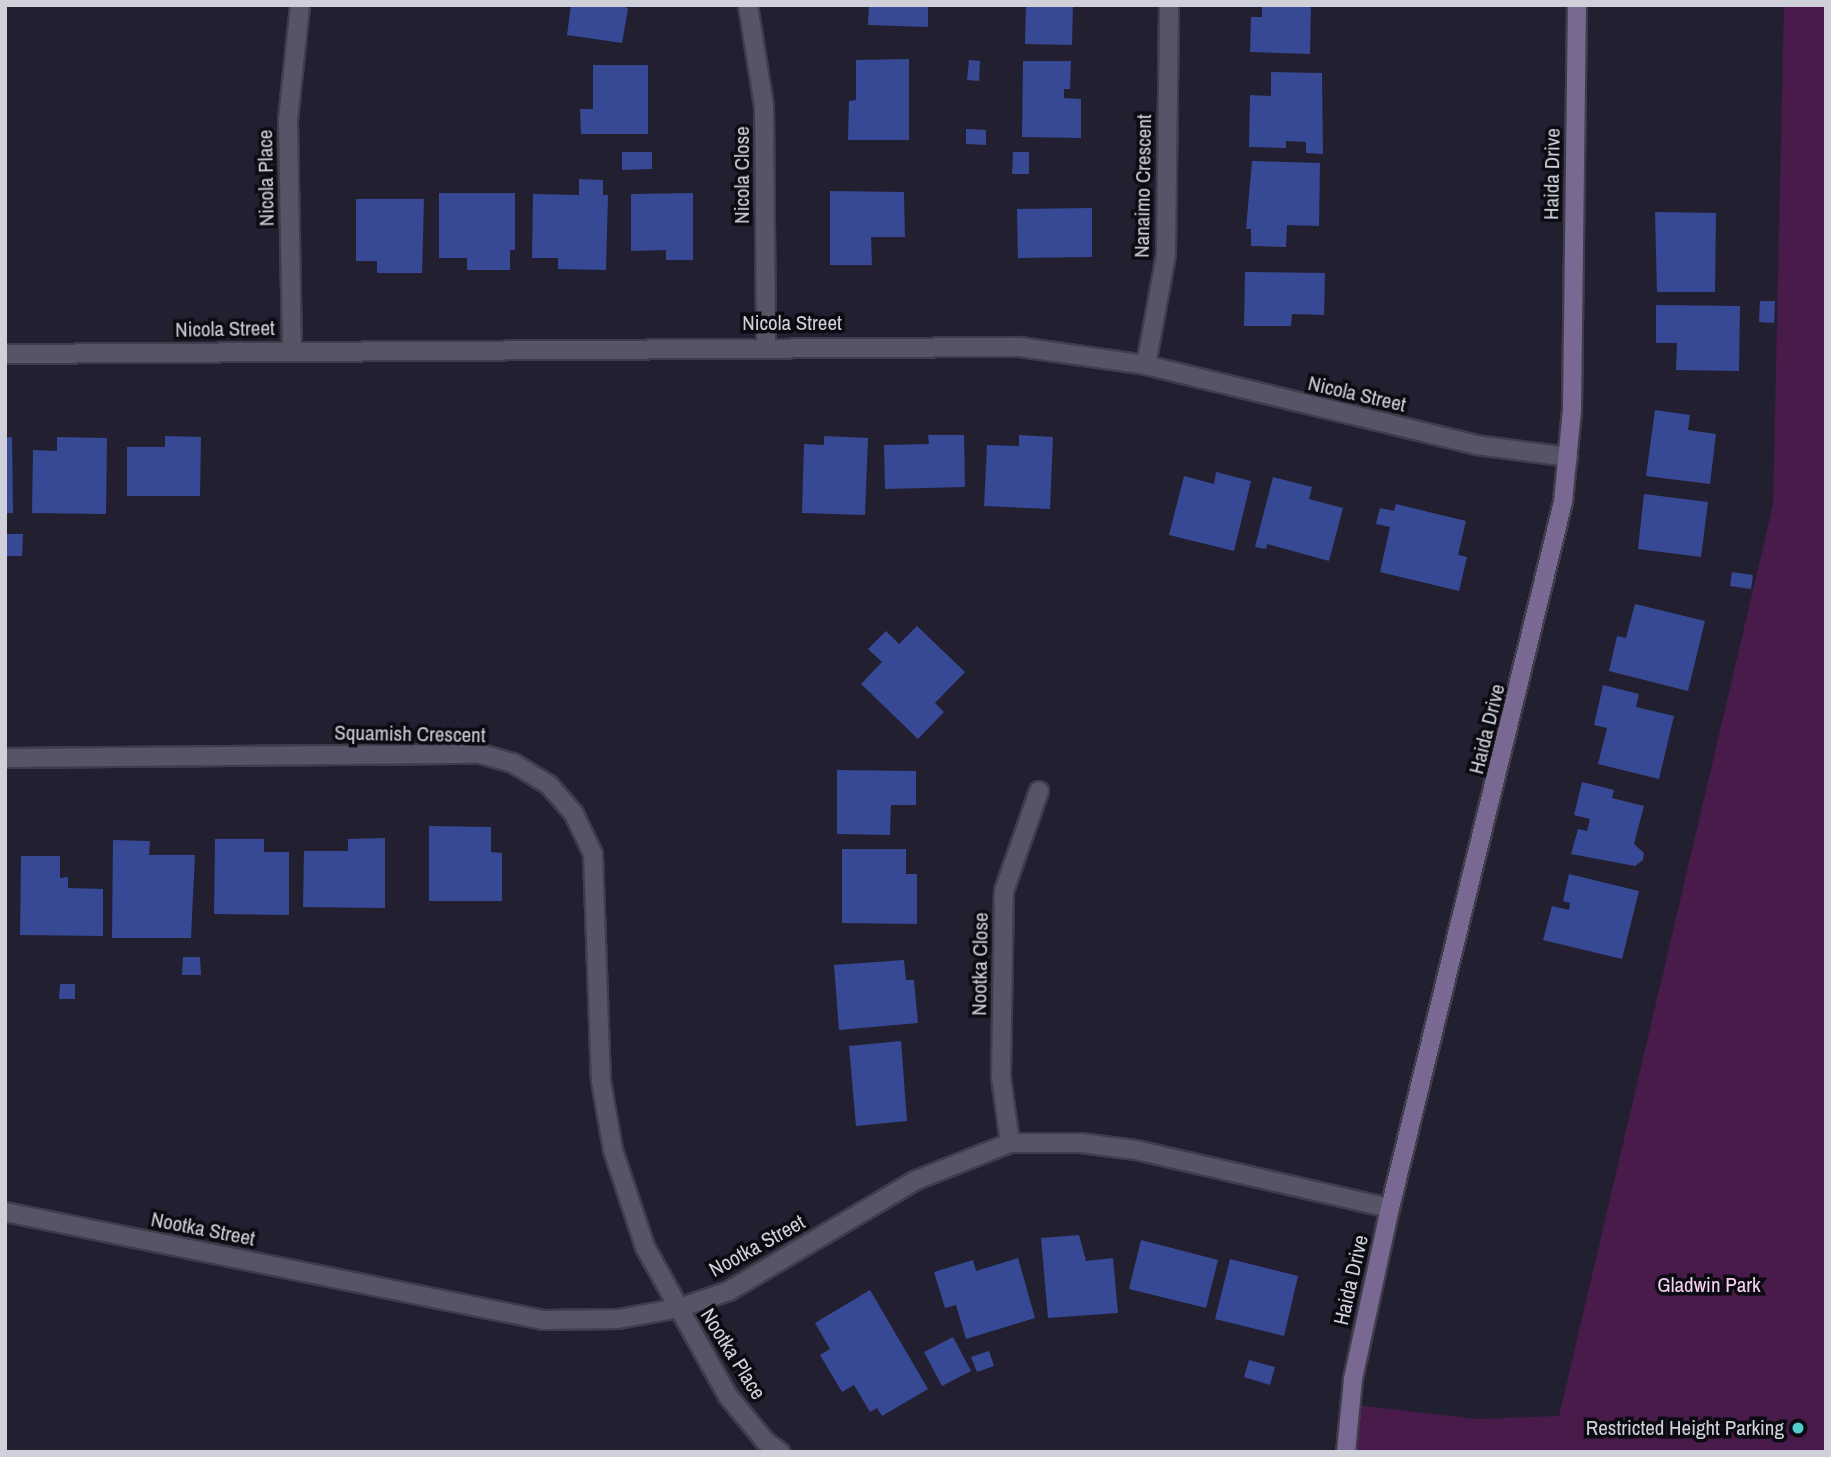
<!DOCTYPE html>
<html>
<head>
<meta charset="utf-8">
<style>
  body { margin:0 }
  #map { position:relative; width:1831px; height:1457px; overflow:hidden; background:#222030; font-family:"Archivo Narrow",sans-serif }
  div>[style] { position:absolute }
  [style*='--x'] { left:calc(var(--x)*1px); top:calc(var(--y)*1px); width:calc(var(--w)*1px); rotate:calc(var(--a)*1deg) }
  .green>* { inset:0; background:#481b4a }
  .building>* { inset:0; background:#374894 }
  .roads { filter:drop-shadow(2px 0 #3e3d4a) drop-shadow(-2px 0 #3e3d4a) drop-shadow(0 2px #3e3d4a) drop-shadow(0 -2px #3e3d4a) }
  .street>* { height:18px; margin:-9px; padding:0 9px; transform-origin:9px; border-radius:9px; background:#565467 }
  .secondary>* { height:18px; margin:-9px; padding:0 9px; transform-origin:9px; border-radius:9px; background:#796992 }
  .dots>* { width:19px; height:19px; translate:-50% -50%; box-sizing:border-box; border:4px solid #0b0b12; border-radius:50% }
  span { translate:-50% -50%; white-space:nowrap; text-align:center; line-height:1.15; -webkit-text-stroke:7px #0b0b12; paint-order:stroke }
  .street-label { font-size:21px; color:#d0d0db }
  .park-label { font-size:21px; color:#f5d0f4 }
  .poi-label { font-size:21px; color:#d0d0db }
  .right { translate:-100% -50%; text-align:right }
  .frame { position:absolute; inset:0; border:7px solid #d0d0db; pointer-events:none }
</style>
</head>
<body>
<div id="map">
  <div class="green">
    <div style="clip-path:polygon(1784px 5px,1826px 5px,1826px 1452px,1351px 1452px,1355px 1405px,1477px 1419px,1559px 1416px,1773px 505px)"></div>
  </div>
  <div class="building">
    <div style="clip-path:polygon(571px 5px,623px 5px,628px 9px,622px 43px,567px 35px)"></div>
    <div style="clip-path:polygon(869px 5px,928px 5px,928px 27px,868px 25px)"></div>
    <div style="clip-path:polygon(1026px 5px,1073px 5px,1072px 45px,1025px 44px)"></div>
    <div style="clip-path:polygon(1262px 5px,1311px 5px,1310px 54px,1250px 52px,1251px 17px,1262px 17px)"></div>
    <div style="clip-path:polygon(909px 59px,909px 140px,848px 140px,849px 101px,856px 100px,856px 60px)"></div>
    <div style="clip-path:polygon(969px 60px,980px 61px,979px 81px,967px 80px)"></div>
    <div style="clip-path:polygon(1023px 61px,1071px 61px,1070px 89px,1064px 89px,1064px 98px,1081px 99px,1081px 138px,1022px 137px)"></div>
    <div style="clip-path:polygon(593px 65px,648px 65px,648px 134px,581px 134px,580px 109px,593px 109px)"></div>
    <div style="clip-path:polygon(1271px 72px,1322px 73px,1323px 154px,1306px 153px,1306px 142px,1286px 141px,1286px 148px,1249px 147px,1250px 95px,1271px 96px)"></div>
    <div style="clip-path:polygon(966px 129px,986px 130px,986px 145px,966px 144px)"></div>
    <div style="clip-path:polygon(622px 152px,652px 152px,652px 169px,622px 170px)"></div>
    <div style="clip-path:polygon(1013px 152px,1029px 152px,1029px 174px,1012px 174px)"></div>
    <div style="clip-path:polygon(1252px 161px,1320px 163px,1319px 226px,1287px 225px,1286px 247px,1251px 246px,1251px 229px,1246px 229px)"></div>
    <div style="clip-path:polygon(579px 179px,603px 180px,603px 195px,608px 195px,606px 270px,558px 269px,558px 258px,532px 258px,533px 194px,579px 195px)"></div>
    <div style="clip-path:polygon(830px 191px,904px 192px,905px 237px,871px 237px,872px 265px,830px 265px)"></div>
    <div style="clip-path:polygon(439px 193px,515px 193px,515px 250px,510px 250px,510px 270px,467px 270px,467px 258px,439px 258px)"></div>
    <div style="clip-path:polygon(693px 193px,693px 260px,666px 260px,666px 250px,631px 251px,631px 194px)"></div>
    <div style="clip-path:polygon(356px 199px,424px 199px,422px 273px,377px 273px,377px 261px,356px 261px)"></div>
    <div style="clip-path:polygon(1092px 208px,1092px 257px,1018px 258px,1017px 209px)"></div>
    <div style="clip-path:polygon(1655px 212px,1716px 213px,1715px 292px,1657px 292px)"></div>
    <div style="clip-path:polygon(1245px 272px,1325px 273px,1324px 315px,1292px 314px,1291px 326px,1244px 326px)"></div>
    <div style="clip-path:polygon(1760px 301px,1775px 301px,1774px 323px,1759px 322px)"></div>
    <div style="clip-path:polygon(1656px 305px,1740px 306px,1739px 371px,1676px 370px,1677px 343px,1656px 343px)"></div>
    <div style="clip-path:polygon(1655px 410px,1690px 415px,1688px 430px,1716px 434px,1710px 484px,1646px 476px)"></div>
    <div style="clip-path:polygon(928px 435px,964px 435px,965px 487px,885px 489px,884px 445px,929px 444px)"></div>
    <div style="clip-path:polygon(1019px 435px,1053px 437px,1050px 509px,984px 506px,987px 445px,1019px 446px)"></div>
    <div style="clip-path:polygon(165px 436px,201px 437px,200px 496px,127px 496px,127px 447px,165px 447px)"></div>
    <div style="clip-path:polygon(824px 436px,868px 438px,865px 515px,802px 513px,804px 444px,824px 445px)"></div>
    <div style="clip-path:polygon(12px 437px,13px 513px,5px 513px,5px 438px)"></div>
    <div style="clip-path:polygon(57px 437px,107px 438px,106px 514px,32px 513px,33px 450px,57px 451px)"></div>
    <div style="clip-path:polygon(1216px 472px,1251px 481px,1234px 551px,1169px 535px,1184px 476px,1214px 484px)"></div>
    <div style="clip-path:polygon(1273px 477px,1312px 487px,1309px 499px,1343px 508px,1329px 561px,1267px 544px,1266px 549px,1255px 547px)"></div>
    <div style="clip-path:polygon(1644px 494px,1708px 502px,1701px 557px,1638px 549px)"></div>
    <div style="clip-path:polygon(1396px 504px,1466px 521px,1458px 555px,1467px 557px,1459px 591px,1380px 572px,1390px 527px,1376px 524px,1380px 508px,1394px 511px)"></div>
    <div style="clip-path:polygon(5px 534px,23px 534px,22px 556px,5px 556px)"></div>
    <div style="clip-path:polygon(1732px 572px,1753px 575px,1751px 589px,1730px 586px)"></div>
    <div style="clip-path:polygon(1635px 604px,1705px 621px,1688px 691px,1609px 671px,1617px 636px,1626px 638px)"></div>
    <div style="clip-path:polygon(917px 626px,965px 672px,935px 703px,944px 712px,918px 739px,861px 684px,882px 662px,868px 649px,886px 631px,899px 644px)"></div>
    <div style="clip-path:polygon(1603px 685px,1639px 694px,1636px 707px,1674px 716px,1659px 779px,1598px 764px,1607px 728px,1594px 725px)"></div>
    <div style="clip-path:polygon(837px 770px,916px 771px,916px 805px,891px 805px,890px 835px,837px 834px)"></div>
    <div style="clip-path:polygon(1582px 782px,1614px 790px,1612px 798px,1644px 806px,1634px 844px,1644px 853px,1643px 860px,1635px 866px,1571px 854px,1578px 829px,1587px 831px,1590px 819px,1574px 815px)"></div>
    <div style="clip-path:polygon(429px 826px,491px 827px,491px 852px,502px 853px,502px 901px,429px 901px)"></div>
    <div style="clip-path:polygon(385px 838px,385px 908px,303px 907px,304px 851px,348px 851px,348px 839px)"></div>
    <div style="clip-path:polygon(215px 839px,264px 839px,264px 852px,289px 852px,289px 915px,214px 914px)"></div>
    <div style="clip-path:polygon(113px 840px,150px 841px,149px 855px,195px 855px,191px 938px,112px 938px)"></div>
    <div style="clip-path:polygon(842px 849px,906px 849px,906px 874px,917px 874px,917px 924px,842px 923px)"></div>
    <div style="clip-path:polygon(21px 856px,60px 856px,60px 878px,68px 877px,68px 888px,103px 889px,103px 936px,20px 935px)"></div>
    <div style="clip-path:polygon(1569px 874px,1639px 891px,1622px 959px,1543px 940px,1552px 906px,1569px 910px,1570px 903px,1563px 901px)"></div>
    <div style="clip-path:polygon(183px 957px,200px 957px,201px 975px,182px 975px)"></div>
    <div style="clip-path:polygon(904px 960px,906px 980px,914px 980px,918px 1023px,839px 1030px,834px 965px)"></div>
    <div style="clip-path:polygon(60px 984px,75px 984px,75px 999px,59px 999px)"></div>
    <div style="clip-path:polygon(901px 1041px,907px 1121px,856px 1126px,849px 1046px)"></div>
    <div style="clip-path:polygon(1079px 1235px,1086px 1261px,1113px 1258px,1118px 1313px,1048px 1318px,1041px 1238px)"></div>
    <div style="clip-path:polygon(1141px 1240px,1218px 1260px,1206px 1308px,1129px 1289px)"></div>
    <div style="clip-path:polygon(1018px 1258px,1035px 1318px,966px 1339px,956px 1305px,945px 1308px,934px 1272px,973px 1260px,976px 1271px)"></div>
    <div style="clip-path:polygon(1230px 1259px,1298px 1276px,1284px 1336px,1215px 1319px)"></div>
    <div style="clip-path:polygon(870px 1290px,928px 1389px,882px 1416px,877px 1408px,870px 1412px,854px 1385px,842px 1392px,820px 1355px,830px 1349px,815px 1323px)"></div>
    <div style="clip-path:polygon(953px 1337px,971px 1371px,942px 1386px,924px 1352px)"></div>
    <div style="clip-path:polygon(989px 1351px,994px 1366px,977px 1372px,971px 1357px)"></div>
    <div style="clip-path:polygon(1249px 1360px,1275px 1367px,1270px 1385px,1244px 1377px)"></div>
  </div>
  <div class="roads">
    <div class="street">
      <div style="--x:748;--y:5;--w:102;--a:81"></div>
      <div style="--x:764;--y:106;--w:240;--a:89.5"></div>
      <div style="--x:292;--y:351;--w:231;--a:-91"></div>
      <div style="--x:288;--y:120;--w:116;--a:-84"></div>
      <div style="--x:5;--y:354;--w:1015;--a:-0.4"></div>
      <div style="--x:1020;--y:347;--w:127;--a:8.1"></div>
      <div style="--x:1146;--y:365;--w:340;--a:13.6"></div>
      <div style="--x:1476;--y:445;--w:93;--a:7.4"></div>
      <div style="--x:1146;--y:365;--w:112;--a:-79.7"></div>
      <div style="--x:1166;--y:255;--w:250;--a:-89.3"></div>
      <div style="--x:5;--y:758;--w:476;--a:-0.5"></div>
      <div style="--x:481;--y:754;--w:33;--a:16"></div>
      <div style="--x:513;--y:763;--w:42;--a:31.4"></div>
      <div style="--x:549;--y:785;--w:38;--a:49"></div>
      <div style="--x:574;--y:814;--w:44;--a:64.6"></div>
      <div style="--x:593;--y:854;--w:227;--a:88"></div>
      <div style="--x:601;--y:1081;--w:70;--a:80.1"></div>
      <div style="--x:613;--y:1150;--w:102;--a:71.7"></div>
      <div style="--x:645;--y:1247;--w:171;--a:60.9"></div>
      <div style="--x:728;--y:1396;--w:58;--a:50.6"></div>
      <div style="--x:765;--y:1441;--w:19;--a:36"></div>
      <div style="--x:1010;--y:1143;--w:67;--a:-97.8"></div>
      <div style="--x:1001;--y:1077;--w:186;--a:-89.1"></div>
      <div style="--x:1004;--y:891;--w:106;--a:-70.7"></div>
      <div style="--x:5;--y:1212;--w:549;--a:11.35"></div>
      <div style="--x:543;--y:1320;--w:75;--a:-0.8"></div>
      <div style="--x:618;--y:1319;--w:62;--a:-10.2"></div>
      <div style="--x:679;--y:1308;--w:53;--a:-18.8"></div>
      <div style="--x:729;--y:1291;--w:215;--a:-30.7"></div>
      <div style="--x:914;--y:1181;--w:103;--a:-21.6"></div>
      <div style="--x:1010;--y:1143;--w:71;--a:0"></div>
      <div style="--x:1081;--y:1143;--w:55;--a:7.3"></div>
      <div style="--x:1136;--y:1150;--w:261;--a:12.9"></div>
    </div>
    <div class="secondary">
      <div style="--x:1346;--y:1452;--w:73;--a:-84.5"></div>
      <div style="--x:1353;--y:1379;--w:175;--a:-77.8"></div>
      <div style="--x:1390;--y:1208;--w:727;--a:-76.23"></div>
      <div style="--x:1563;--y:502;--w:92;--a:-84.4"></div>
      <div style="--x:1572;--y:410;--w:405;--a:-89.3"></div>
    </div>
  </div>
  <div class="dots">
    <div style="left:1798px;top:1428px;background:#52cdce"></div>
  </div>
  <div class="street-label">
    <span style="left:1552px;top:174px;rotate:-89deg">Haida Drive</span>
    <span style="left:742px;top:175px;rotate:-90deg">Nicola Close</span>
    <span style="left:266px;top:178px;rotate:-91deg">Nicola Place</span>
    <span style="left:1143px;top:186px;rotate:-89deg">Nanaimo Crescent</span>
    <span style="left:792px;top:323px">Nicola Street</span>
    <span style="left:225px;top:329px;rotate:-1deg">Nicola Street</span>
    <span style="left:1357px;top:394px;rotate:13deg">Nicola Street</span>
    <span style="left:1487px;top:729px;rotate:-76deg">Haida Drive</span>
    <span style="left:410px;top:734px;rotate:1deg">Squamish Crescent</span>
    <span style="left:980px;top:964px;rotate:-89deg">Nootka Close</span>
    <span style="left:203px;top:1229px;rotate:11deg">Nootka Street</span>
    <span style="left:757px;top:1246px;rotate:-29deg">Nootka Street</span>
    <span style="left:1351px;top:1280px;rotate:-77deg">Haida Drive</span>
    <span style="left:733px;top:1354px;rotate:58deg">Nootka Place</span>
  </div>
  <div class="park-label">
    <span style="left:1709px;top:1285px">Gladwin Park</span>
  </div>
  <div class="poi-label">
    <span class="right" style="left:1784px;top:1428px">Restricted Height Parking</span>
  </div>
  <div class="frame"></div>
</div>
</body>
</html>
